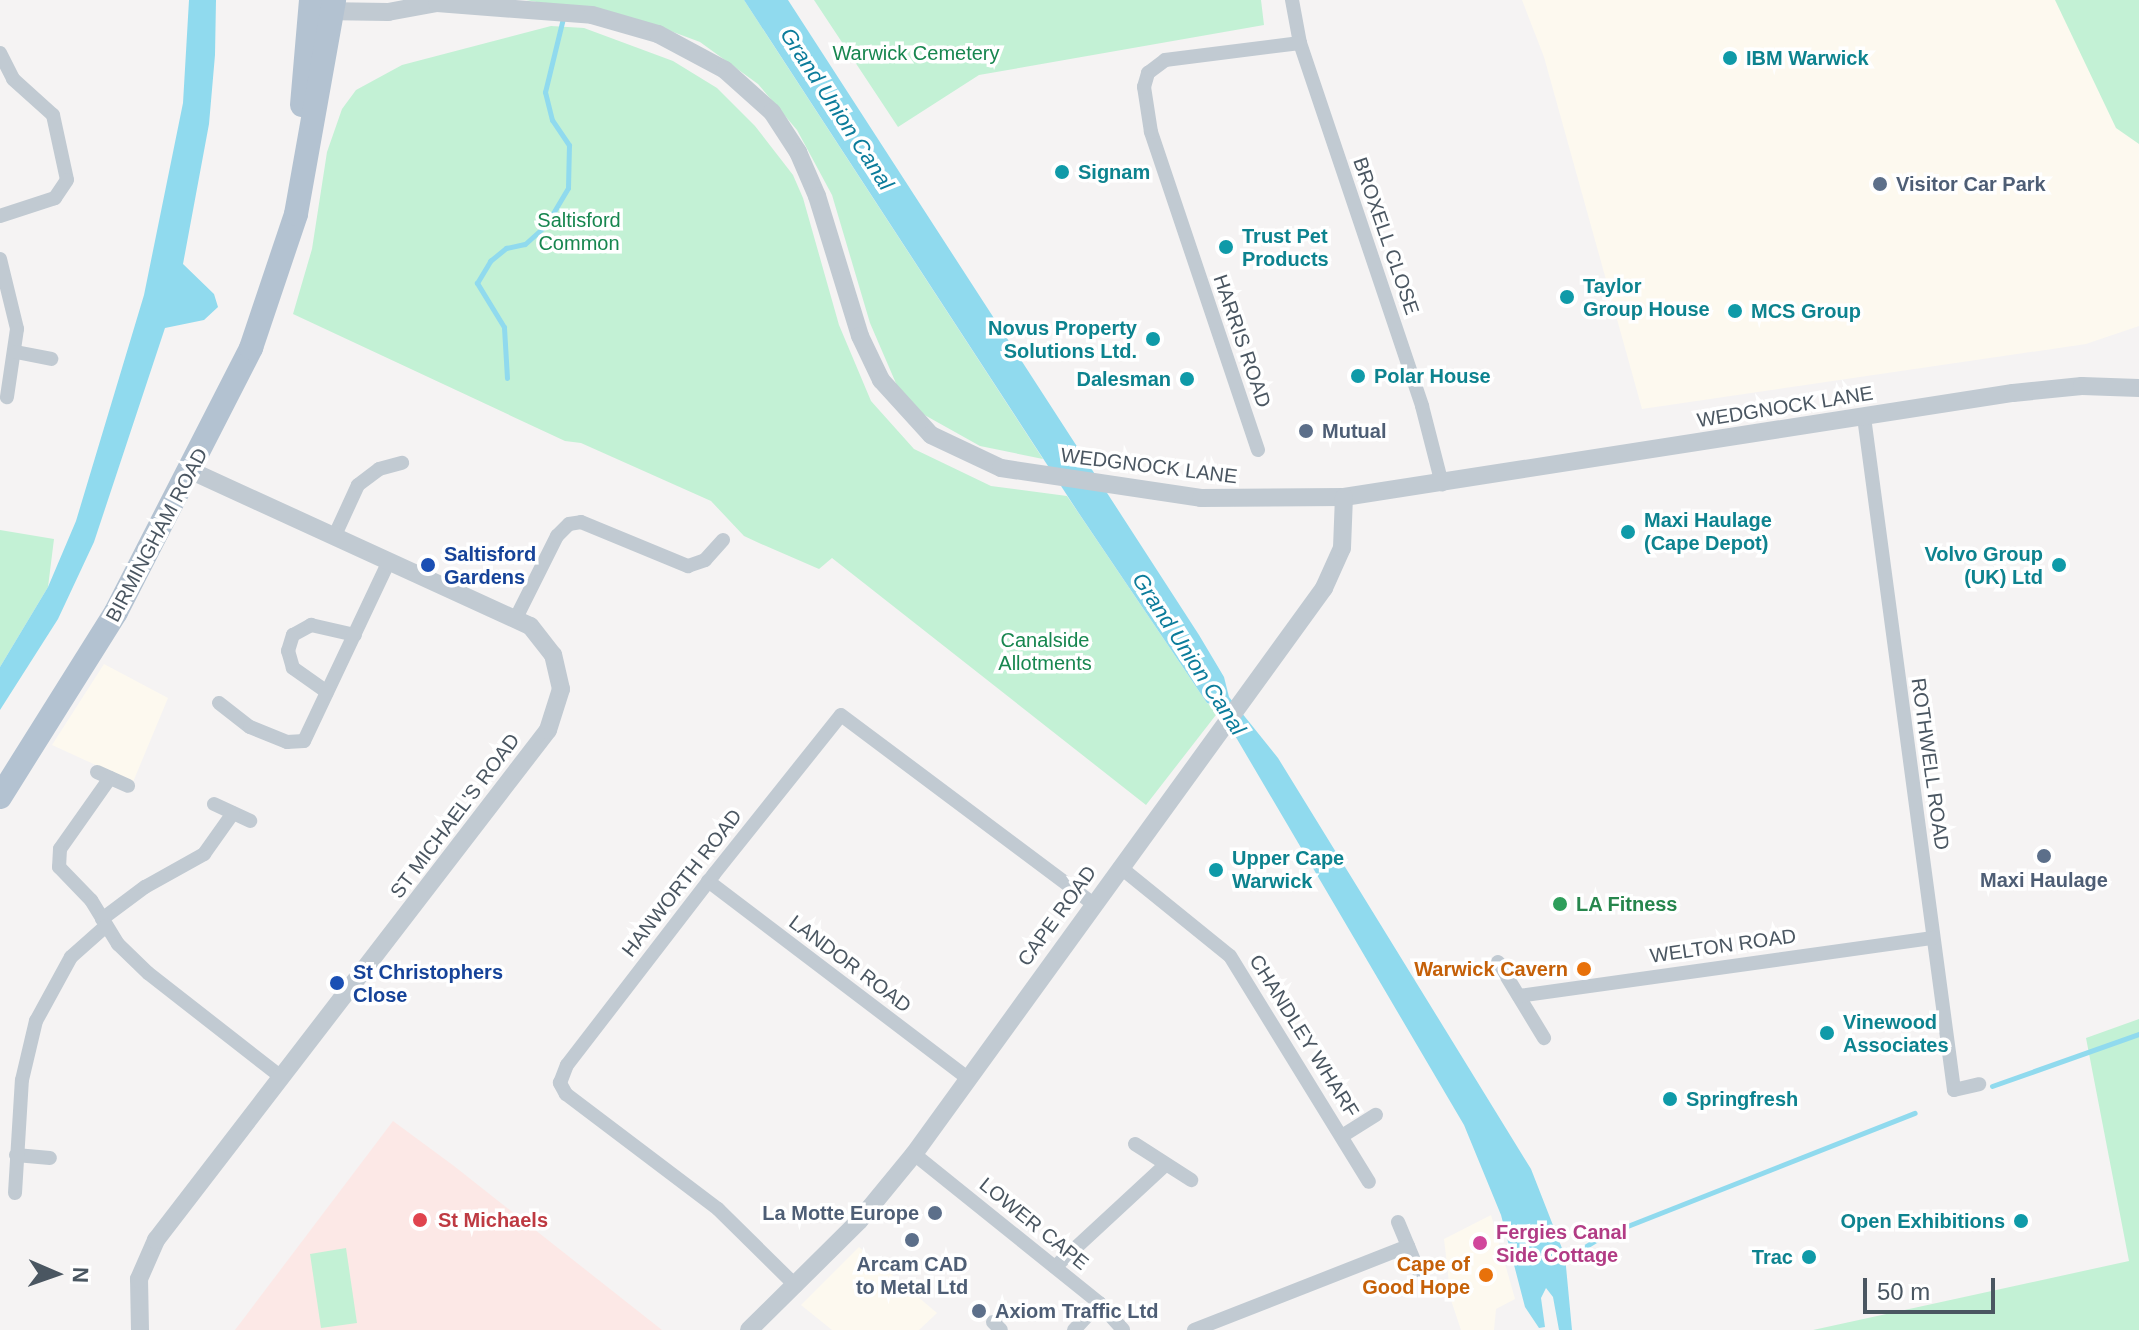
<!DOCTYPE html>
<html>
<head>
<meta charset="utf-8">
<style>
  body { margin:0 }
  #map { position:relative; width:2139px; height:1330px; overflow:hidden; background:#f5f3f3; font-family:Helvetica,sans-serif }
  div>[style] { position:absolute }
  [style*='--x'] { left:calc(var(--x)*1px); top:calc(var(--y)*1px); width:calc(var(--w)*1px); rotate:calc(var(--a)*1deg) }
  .commercial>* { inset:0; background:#fdf9ef }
  .medical>* { inset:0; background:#fce8e6 }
  .green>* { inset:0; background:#c3f1d5 }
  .water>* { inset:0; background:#90daee }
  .stream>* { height:5px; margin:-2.5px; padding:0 2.5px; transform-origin:2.5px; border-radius:2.5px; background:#90daee }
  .minor>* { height:14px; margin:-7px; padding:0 7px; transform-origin:7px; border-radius:7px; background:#c1cad2 }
  .tertiary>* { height:18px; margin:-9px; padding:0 9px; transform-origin:9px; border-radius:9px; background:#c1cad2 }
  .primary>* { height:24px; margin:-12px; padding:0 12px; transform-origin:12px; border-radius:12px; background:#b3c2d1 }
  .dots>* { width:22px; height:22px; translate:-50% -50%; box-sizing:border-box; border:4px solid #fff; border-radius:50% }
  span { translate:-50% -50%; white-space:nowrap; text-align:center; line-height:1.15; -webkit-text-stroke:7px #fff; paint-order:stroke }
  .park-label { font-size:20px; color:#17864f }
  .culture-label { font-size:20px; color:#0d838f; font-weight:700 }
  .left { translate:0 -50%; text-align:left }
  .right { translate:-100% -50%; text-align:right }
  .service-label { font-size:20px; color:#4e5e75; font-weight:700 }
  .street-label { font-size:20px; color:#4a5661 }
  .transit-label { font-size:20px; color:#164399; font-weight:700 }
  .leisure-label { font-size:20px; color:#27864d; font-weight:700 }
  .food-label { font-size:20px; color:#c56008; font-weight:700 }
  .health-label { font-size:20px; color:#be3a42; font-weight:700 }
  .hotel-label { font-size:20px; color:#b23c85; font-weight:700 }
  .water-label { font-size:22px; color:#0c7c9b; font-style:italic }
  .north { position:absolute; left:16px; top:1234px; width:80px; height:80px; -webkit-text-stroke:6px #fff; paint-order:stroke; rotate:92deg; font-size:22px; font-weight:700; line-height:32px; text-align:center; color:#4a5661 }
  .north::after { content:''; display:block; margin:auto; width:28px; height:36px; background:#4a5661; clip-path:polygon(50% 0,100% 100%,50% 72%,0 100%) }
  .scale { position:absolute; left:1863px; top:1278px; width:132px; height:36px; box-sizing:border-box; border:4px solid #4a5661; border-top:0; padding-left:10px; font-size:24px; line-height:28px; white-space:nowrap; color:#4a5661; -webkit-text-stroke:6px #fff; paint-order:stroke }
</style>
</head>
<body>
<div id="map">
  <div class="commercial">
    <div style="clip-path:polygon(1522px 0,2139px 0,2139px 326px,2086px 344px,1642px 409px,1544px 57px)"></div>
    <div style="clip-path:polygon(104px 664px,168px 698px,133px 782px,52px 745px)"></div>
    <div style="clip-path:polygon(1491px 1215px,1515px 1299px,1496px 1309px,1494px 1330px,1461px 1330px,1451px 1300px,1444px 1239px)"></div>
    <div style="clip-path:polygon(859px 1247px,937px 1313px,919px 1330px,832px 1330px,801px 1305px)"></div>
  </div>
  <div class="medical">
    <div style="clip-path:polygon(393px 1121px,454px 1166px,662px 1330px,235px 1330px)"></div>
  </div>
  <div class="green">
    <div style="clip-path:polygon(526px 0,744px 0,1043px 459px,980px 446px,912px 408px,901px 395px,870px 323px,832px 195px,797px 130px,758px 84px,700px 42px,649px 23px)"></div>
    <div style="clip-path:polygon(814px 0,1261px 0,1264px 25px,979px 75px,898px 127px)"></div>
    <div style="clip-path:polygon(2055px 0,2139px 0,2139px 144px,2116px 128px)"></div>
    <div style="clip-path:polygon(551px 26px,584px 28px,673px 61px,717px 88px,755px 126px,793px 175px,803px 198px,839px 325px,871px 401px,914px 449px,991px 486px,1067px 496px,1207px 703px,1219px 711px,1146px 805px,832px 558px,819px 569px,759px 543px,744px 536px,711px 501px,581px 443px,565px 441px,293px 314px,312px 249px,327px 152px,342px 109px,356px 90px,402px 65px)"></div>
    <div style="clip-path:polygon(0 530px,54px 539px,48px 587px,0 667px)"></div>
    <div style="clip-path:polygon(2139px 1019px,2139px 1330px,1813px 1330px,2129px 1261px,2086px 1038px)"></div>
    <div style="clip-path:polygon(346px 1248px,357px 1323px,321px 1328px,310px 1254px)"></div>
  </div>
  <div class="water">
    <div style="clip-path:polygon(189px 0,216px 0,215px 55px,209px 124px,183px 264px,214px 294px,218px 307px,204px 320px,165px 328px,94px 542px,58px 619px,0 710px,0 667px,48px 587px,76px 521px,144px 295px,183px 103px)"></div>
    <div style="clip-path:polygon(744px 0,788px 0,1199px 635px,1224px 677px,1229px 697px,1278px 758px,1531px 1169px,1565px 1256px,1572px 1330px,1559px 1330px,1553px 1297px,1546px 1288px,1541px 1298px,1545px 1327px,1539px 1328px,1525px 1307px,1501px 1215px,1464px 1125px,1237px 739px,1214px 705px,1207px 703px,1078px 512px)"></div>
  </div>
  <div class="stream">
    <div style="--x:507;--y:378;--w:51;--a:-93.4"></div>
    <div style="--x:504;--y:327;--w:52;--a:-121.5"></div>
    <div style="--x:477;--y:283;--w:26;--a:-59"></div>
    <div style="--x:490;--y:261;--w:21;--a:-39"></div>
    <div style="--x:506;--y:248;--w:19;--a:-12"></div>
    <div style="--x:525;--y:244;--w:28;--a:-42"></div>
    <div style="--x:546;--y:225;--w:43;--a:-59.3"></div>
    <div style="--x:568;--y:188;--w:43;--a:-88.7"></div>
    <div style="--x:569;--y:145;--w:30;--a:-124"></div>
    <div style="--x:552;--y:120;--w:29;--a:-104"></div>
    <div style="--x:545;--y:92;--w:76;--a:-76.3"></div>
    <div style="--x:1992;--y:1086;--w:156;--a:-19.5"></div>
    <div style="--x:1575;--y:1253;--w:32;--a:-32"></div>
    <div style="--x:1602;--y:1236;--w:336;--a:-21.5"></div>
  </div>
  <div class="minor">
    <div style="--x:1292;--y:0;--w:44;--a:79.5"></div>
    <div style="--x:1300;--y:43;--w:383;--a:71.4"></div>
    <div style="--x:1422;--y:406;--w:81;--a:75.6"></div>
    <div style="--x:0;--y:53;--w:29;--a:63"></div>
    <div style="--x:13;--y:79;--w:54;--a:42"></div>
    <div style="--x:53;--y:115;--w:66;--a:77.8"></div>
    <div style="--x:67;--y:180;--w:22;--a:124"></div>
    <div style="--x:55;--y:198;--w:58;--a:161.9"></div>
    <div style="--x:0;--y:259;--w:72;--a:76.3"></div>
    <div style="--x:17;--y:329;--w:69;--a:98.4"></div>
    <div style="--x:16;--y:352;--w:36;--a:11"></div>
    <div style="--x:1864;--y:417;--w:679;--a:82.38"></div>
    <div style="--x:1954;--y:1090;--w:26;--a:-13"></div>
    <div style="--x:1258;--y:450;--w:336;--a:-108.6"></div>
    <div style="--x:1151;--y:132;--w:46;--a:-98.8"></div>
    <div style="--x:1144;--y:87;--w:15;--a:-74"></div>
    <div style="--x:1148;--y:73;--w:21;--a:-37"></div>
    <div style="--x:1165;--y:60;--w:136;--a:-7.2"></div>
    <div style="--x:335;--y:535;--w:55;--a:-65.3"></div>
    <div style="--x:358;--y:485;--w:26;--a:-37"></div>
    <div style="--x:379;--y:469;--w:24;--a:-15"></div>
    <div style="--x:516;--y:618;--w:92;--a:-63.4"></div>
    <div style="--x:557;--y:536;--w:17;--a:-45"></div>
    <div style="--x:569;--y:524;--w:12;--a:-9"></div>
    <div style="--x:581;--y:522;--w:116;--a:22.4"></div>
    <div style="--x:688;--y:566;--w:18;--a:-19"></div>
    <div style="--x:705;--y:560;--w:27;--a:-48"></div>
    <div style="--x:327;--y:692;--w:42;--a:-144.8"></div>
    <div style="--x:293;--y:668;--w:18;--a:-106"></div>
    <div style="--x:288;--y:651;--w:17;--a:-73"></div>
    <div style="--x:293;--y:635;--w:21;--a:-29"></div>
    <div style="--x:311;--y:625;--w:45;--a:12.8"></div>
    <div style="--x:219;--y:703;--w:39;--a:38"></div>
    <div style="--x:250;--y:727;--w:40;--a:22"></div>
    <div style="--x:287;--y:742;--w:17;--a:-3"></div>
    <div style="--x:304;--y:741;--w:199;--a:-64.7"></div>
    <div style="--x:97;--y:772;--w:34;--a:24"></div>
    <div style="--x:110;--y:778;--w:87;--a:125.2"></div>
    <div style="--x:60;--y:849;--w:18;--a:93"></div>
    <div style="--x:59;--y:867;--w:46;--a:45.9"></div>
    <div style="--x:91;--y:900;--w:52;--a:58.5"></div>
    <div style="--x:118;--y:944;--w:42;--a:44"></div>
    <div style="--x:148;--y:973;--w:167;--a:38"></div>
    <div style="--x:214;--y:804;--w:40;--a:25"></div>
    <div style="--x:1120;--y:867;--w:141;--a:39"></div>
    <div style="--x:1230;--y:956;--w:265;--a:58.4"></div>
    <div style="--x:708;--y:881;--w:326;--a:37.2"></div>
    <div style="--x:102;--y:919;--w:54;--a:-36.7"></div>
    <div style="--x:145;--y:887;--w:68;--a:-29.2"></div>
    <div style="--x:204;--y:854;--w:50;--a:-54.7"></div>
    <div style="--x:1498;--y:962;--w:89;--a:58.8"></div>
    <div style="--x:1519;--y:996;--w:418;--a:-8"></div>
    <div style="--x:1342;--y:1136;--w:40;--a:-32"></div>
    <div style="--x:1135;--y:1144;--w:67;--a:32.7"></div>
    <div style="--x:914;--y:1154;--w:238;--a:38.8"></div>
    <div style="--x:1099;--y:1303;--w:36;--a:48"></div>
    <div style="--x:16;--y:1155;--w:34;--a:5"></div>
    <div style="--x:15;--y:1193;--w:113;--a:-86.5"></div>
    <div style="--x:22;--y:1080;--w:61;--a:-76.7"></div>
    <div style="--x:36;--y:1021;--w:73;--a:-61.3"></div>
    <div style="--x:71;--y:957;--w:47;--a:-41.5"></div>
    <div style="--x:1398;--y:1222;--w:52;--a:67.4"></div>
    <div style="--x:1055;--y:1267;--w:150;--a:-42.8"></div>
    <div style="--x:796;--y:1286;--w:110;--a:-135.4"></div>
    <div style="--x:718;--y:1209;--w:191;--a:-142.9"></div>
    <div style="--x:566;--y:1094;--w:13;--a:-119"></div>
    <div style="--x:560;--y:1083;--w:19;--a:-69"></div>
    <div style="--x:567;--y:1065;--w:241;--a:-52.4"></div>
    <div style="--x:714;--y:874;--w:203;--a:-51.4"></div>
    <div style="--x:841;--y:715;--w:316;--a:36.8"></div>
    <div style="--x:993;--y:1322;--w:11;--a:45"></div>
    <div style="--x:1074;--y:1330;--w:37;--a:-47"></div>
    <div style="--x:1194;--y:1330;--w:230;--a:-21.4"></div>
  </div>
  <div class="tertiary">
    <div style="--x:321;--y:11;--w:67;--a:0.9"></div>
    <div style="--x:388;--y:12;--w:50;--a:-10.4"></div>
    <div style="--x:437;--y:3;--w:155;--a:4.4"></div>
    <div style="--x:592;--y:15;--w:69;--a:16.1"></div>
    <div style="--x:658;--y:34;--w:76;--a:28.2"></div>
    <div style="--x:725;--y:70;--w:63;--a:41.8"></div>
    <div style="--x:772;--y:112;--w:48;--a:57"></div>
    <div style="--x:798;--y:152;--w:48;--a:66.6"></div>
    <div style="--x:817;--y:196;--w:146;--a:72.9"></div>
    <div style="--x:860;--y:336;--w:49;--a:64.5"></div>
    <div style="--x:881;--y:380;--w:74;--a:47.7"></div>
    <div style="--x:931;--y:435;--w:77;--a:25.2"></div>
    <div style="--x:1001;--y:468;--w:202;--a:8.5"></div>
    <div style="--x:1201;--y:498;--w:143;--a:-0.4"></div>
    <div style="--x:1344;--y:497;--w:677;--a:-8.84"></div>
    <div style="--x:2013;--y:393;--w:69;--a:-5.8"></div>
    <div style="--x:2082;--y:386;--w:57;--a:2"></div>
    <div style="--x:140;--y:1330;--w:51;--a:-91.1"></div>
    <div style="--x:139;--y:1279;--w:43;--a:-66.4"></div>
    <div style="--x:156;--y:1240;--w:643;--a:-52.45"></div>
    <div style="--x:548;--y:730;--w:43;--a:-72.4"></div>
    <div style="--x:561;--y:689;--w:35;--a:-103"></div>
    <div style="--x:553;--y:655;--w:37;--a:-128"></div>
    <div style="--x:530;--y:626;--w:372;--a:-155.4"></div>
    <div style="--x:749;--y:1330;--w:155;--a:-44.7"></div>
    <div style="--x:859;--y:1221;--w:87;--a:-50.6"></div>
    <div style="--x:914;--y:1154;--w:699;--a:-54.08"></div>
    <div style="--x:1324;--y:588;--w:44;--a:-65.8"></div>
    <div style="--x:1342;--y:548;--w:51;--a:-87.8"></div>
  </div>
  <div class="primary">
    <div style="--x:302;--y:105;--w:105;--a:-85.1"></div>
    <div style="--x:0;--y:797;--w:218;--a:-57.9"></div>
    <div style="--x:116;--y:612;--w:297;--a:-62.9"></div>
    <div style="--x:251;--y:348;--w:141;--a:-71.4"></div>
    <div style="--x:296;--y:214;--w:217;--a:-79.9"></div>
  </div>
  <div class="dots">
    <div style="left:1730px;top:58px;background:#0f9aa8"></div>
    <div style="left:1062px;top:172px;background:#0f9aa8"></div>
    <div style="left:1880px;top:184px;background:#5c6f8a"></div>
    <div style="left:1226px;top:247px;background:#0f9aa8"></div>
    <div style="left:1567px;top:297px;background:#0f9aa8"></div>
    <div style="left:1735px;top:311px;background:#0f9aa8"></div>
    <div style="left:1153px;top:339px;background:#0f9aa8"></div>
    <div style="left:1358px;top:376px;background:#0f9aa8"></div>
    <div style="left:1187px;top:379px;background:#0f9aa8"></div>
    <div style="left:1306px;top:431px;background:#5c6f8a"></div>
    <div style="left:1628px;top:532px;background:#0f9aa8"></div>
    <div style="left:428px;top:565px;background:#1a4fb4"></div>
    <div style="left:2059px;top:565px;background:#0f9aa8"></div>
    <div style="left:2044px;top:856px;background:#5c6f8a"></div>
    <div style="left:1216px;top:870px;background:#0f9aa8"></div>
    <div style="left:1560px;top:904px;background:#2e9e5b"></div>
    <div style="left:1584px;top:969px;background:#e8710a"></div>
    <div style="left:337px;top:983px;background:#1a4fb4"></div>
    <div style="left:1827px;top:1033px;background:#0f9aa8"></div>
    <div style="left:1670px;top:1099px;background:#0f9aa8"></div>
    <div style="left:935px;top:1213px;background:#5c6f8a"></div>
    <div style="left:420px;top:1220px;background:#e0444e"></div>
    <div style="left:2021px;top:1221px;background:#0f9aa8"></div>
    <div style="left:912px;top:1240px;background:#5c6f8a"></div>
    <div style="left:1480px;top:1243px;background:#d1479c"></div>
    <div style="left:1809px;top:1257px;background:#0f9aa8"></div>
    <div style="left:1486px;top:1275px;background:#e8710a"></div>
    <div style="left:979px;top:1311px;background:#5c6f8a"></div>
  </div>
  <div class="park-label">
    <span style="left:916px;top:53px">Warwick Cemetery</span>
    <span style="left:579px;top:232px">Saltisford<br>Common</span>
    <span style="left:1045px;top:652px">Canalside<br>Allotments</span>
  </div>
  <div class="culture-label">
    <span class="left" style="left:1746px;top:58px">IBM Warwick</span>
    <span class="left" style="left:1078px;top:172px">Signam</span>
    <span class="left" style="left:1242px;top:248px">Trust Pet<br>Products</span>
    <span class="left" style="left:1583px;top:298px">Taylor<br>Group House</span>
    <span class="left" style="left:1751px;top:311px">MCS Group</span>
    <span class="right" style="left:1137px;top:340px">Novus Property<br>Solutions Ltd.</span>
    <span class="left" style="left:1374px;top:376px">Polar House</span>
    <span class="right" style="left:1171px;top:379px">Dalesman</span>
    <span class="left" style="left:1644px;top:532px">Maxi Haulage<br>(Cape Depot)</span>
    <span class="right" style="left:2043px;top:566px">Volvo Group<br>(UK) Ltd</span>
    <span class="left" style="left:1232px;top:870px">Upper Cape<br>Warwick</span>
    <span class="left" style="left:1843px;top:1034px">Vinewood<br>Associates</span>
    <span class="left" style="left:1686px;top:1099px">Springfresh</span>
    <span class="right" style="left:2005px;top:1221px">Open Exhibitions</span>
    <span class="right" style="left:1793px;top:1257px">Trac</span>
  </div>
  <div class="service-label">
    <span class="left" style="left:1896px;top:184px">Visitor Car Park</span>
    <span class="left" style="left:1322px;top:431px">Mutual</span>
    <span style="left:2044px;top:880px">Maxi Haulage</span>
    <span class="right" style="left:919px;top:1213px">La Motte Europe</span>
    <span style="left:912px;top:1276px">Arcam CAD<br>to Metal Ltd</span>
    <span class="left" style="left:995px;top:1311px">Axiom Traffic Ltd</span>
  </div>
  <div class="street-label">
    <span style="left:1386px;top:236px;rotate:71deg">BROXELL CLOSE</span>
    <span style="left:1242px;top:341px;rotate:71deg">HARRIS ROAD</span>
    <span style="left:1785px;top:407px;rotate:-9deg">WEDGNOCK LANE</span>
    <span style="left:1149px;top:466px;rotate:7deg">WEDGNOCK LANE</span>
    <span style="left:157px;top:535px;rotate:-62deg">BIRMINGHAM ROAD</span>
    <span style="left:1930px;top:764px;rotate:82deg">ROTHWELL ROAD</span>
    <span style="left:455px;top:816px;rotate:-53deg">ST MICHAEL'S ROAD</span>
    <span style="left:682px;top:883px;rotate:-52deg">HANWORTH ROAD</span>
    <span style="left:1057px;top:916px;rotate:-54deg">CAPE ROAD</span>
    <span style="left:1723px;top:946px;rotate:-8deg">WELTON ROAD</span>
    <span style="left:850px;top:964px;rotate:37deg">LANDOR ROAD</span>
    <span style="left:1304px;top:1036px;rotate:58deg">CHANDLEY WHARF</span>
    <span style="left:1034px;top:1224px;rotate:39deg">LOWER CAPE</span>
  </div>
  <div class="transit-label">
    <span class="left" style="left:444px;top:566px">Saltisford<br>Gardens</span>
    <span class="left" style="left:353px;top:984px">St Christophers<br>Close</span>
  </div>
  <div class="leisure-label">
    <span class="left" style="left:1576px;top:904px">LA Fitness</span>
  </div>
  <div class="food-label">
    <span class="right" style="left:1568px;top:969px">Warwick Cavern</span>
    <span class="right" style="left:1470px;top:1276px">Cape of<br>Good Hope</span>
  </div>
  <div class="health-label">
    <span class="left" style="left:438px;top:1220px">St Michaels</span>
  </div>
  <div class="hotel-label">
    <span class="left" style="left:1496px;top:1244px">Fergies Canal<br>Side Cottage</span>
  </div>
  <div class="water-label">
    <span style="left:837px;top:109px;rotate:57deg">Grand Union Canal</span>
    <span style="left:1189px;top:654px;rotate:57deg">Grand Union Canal</span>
  </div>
  <div class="north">N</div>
  <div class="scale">50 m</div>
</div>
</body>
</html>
